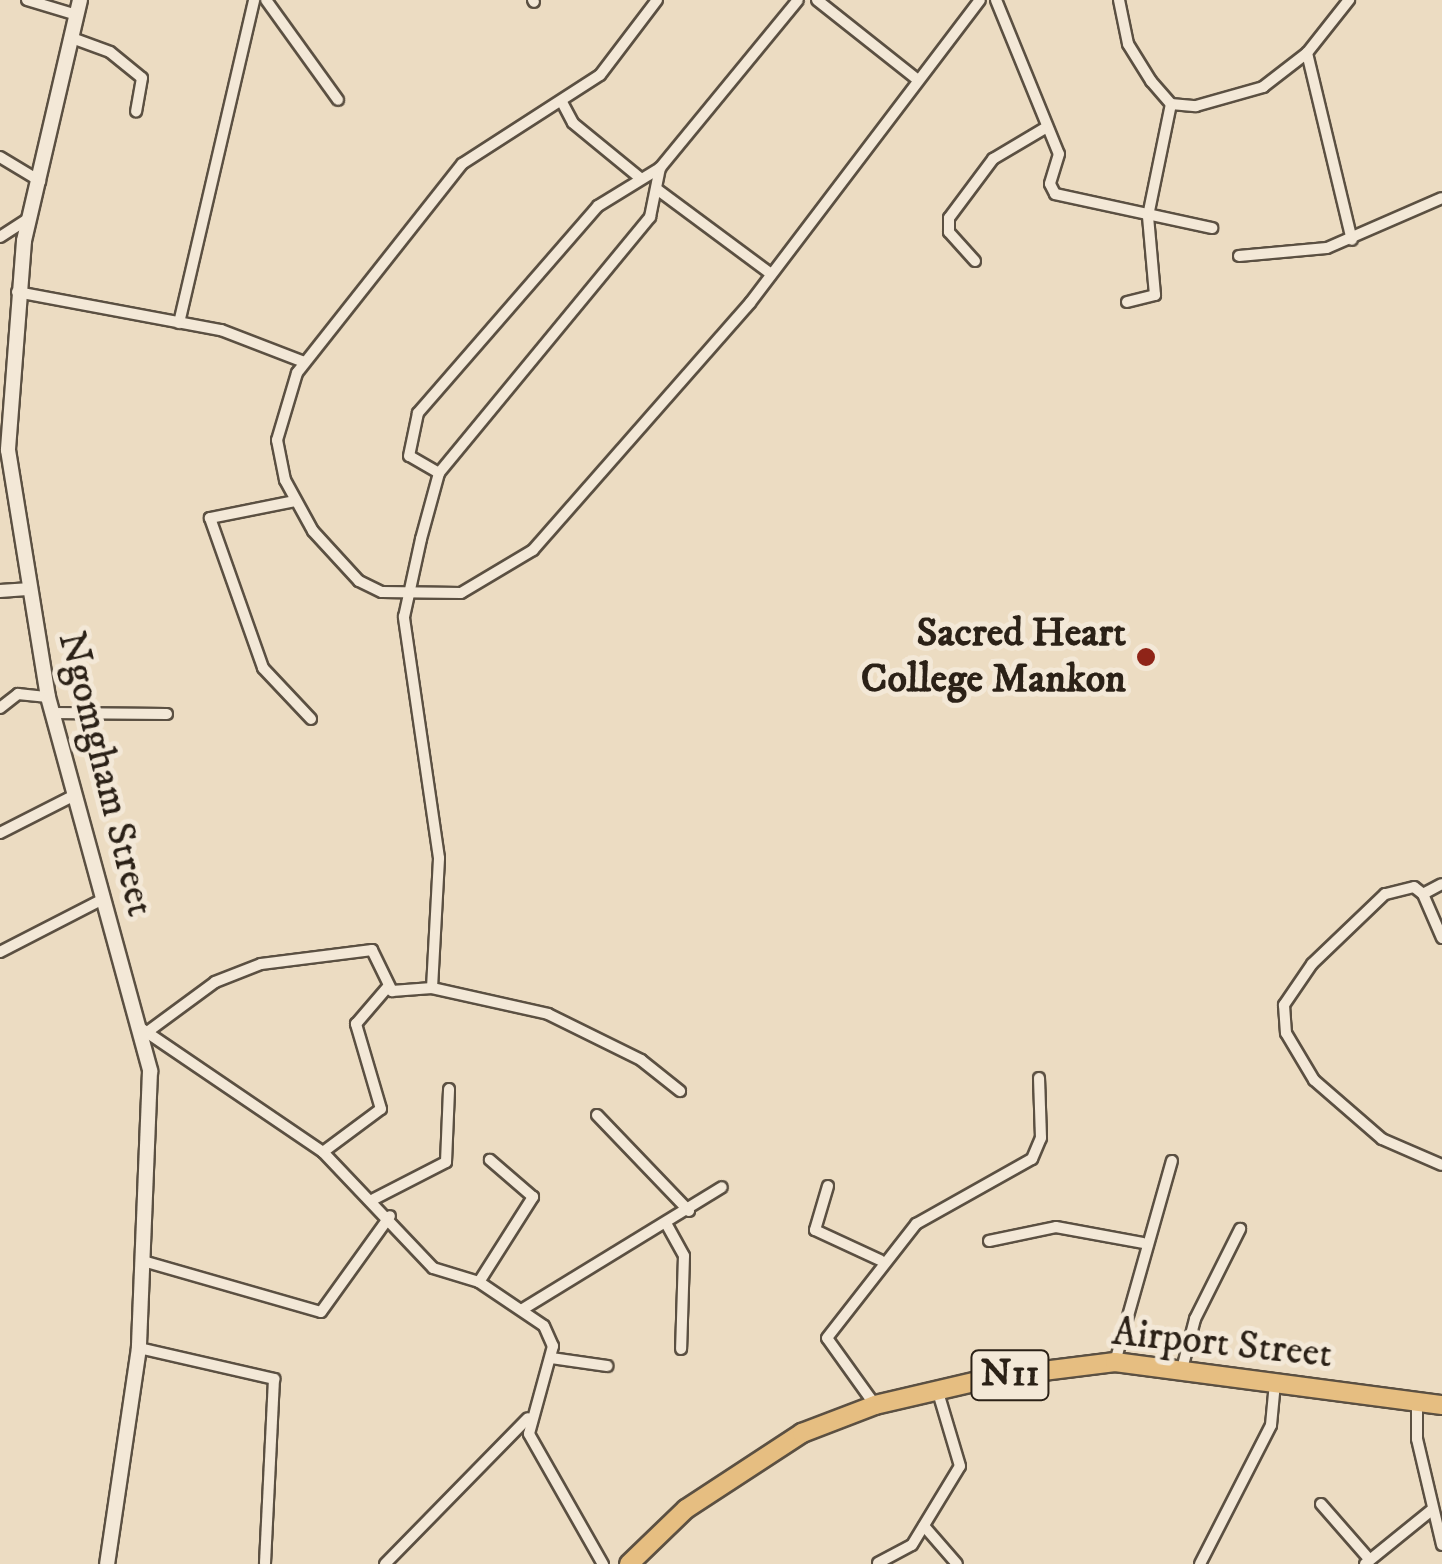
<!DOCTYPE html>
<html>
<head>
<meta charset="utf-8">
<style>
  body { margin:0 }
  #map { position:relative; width:1442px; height:1564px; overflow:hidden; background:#ecdcc2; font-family:"IM FELL DW Pica",serif }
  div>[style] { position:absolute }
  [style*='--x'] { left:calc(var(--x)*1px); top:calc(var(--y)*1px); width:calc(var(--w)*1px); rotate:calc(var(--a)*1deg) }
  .roads { filter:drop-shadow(2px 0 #5b5042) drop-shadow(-2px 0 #5b5042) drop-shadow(0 2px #5b5042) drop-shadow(0 -2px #5b5042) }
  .minor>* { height:10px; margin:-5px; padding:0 5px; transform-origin:5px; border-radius:5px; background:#f3e8d7 }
  .tertiary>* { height:12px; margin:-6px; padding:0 6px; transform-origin:6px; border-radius:6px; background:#f3e8d7 }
  .secondary>* { height:14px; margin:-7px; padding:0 7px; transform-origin:7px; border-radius:7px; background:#f3e8d7 }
  .trunk>* { height:18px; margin:-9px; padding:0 9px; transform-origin:9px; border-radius:9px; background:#e6be81 }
  .dots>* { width:28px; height:28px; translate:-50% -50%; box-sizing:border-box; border:5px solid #f3e8d7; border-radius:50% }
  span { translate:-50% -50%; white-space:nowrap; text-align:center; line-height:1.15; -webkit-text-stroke:10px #f3e8d7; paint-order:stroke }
  .shield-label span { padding:2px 8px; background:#f3e8d7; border:2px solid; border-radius:8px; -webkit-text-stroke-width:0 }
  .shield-label { font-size:38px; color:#2b2117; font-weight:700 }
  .poi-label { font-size:40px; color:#2b2117; font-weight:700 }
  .right { translate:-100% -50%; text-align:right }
  .street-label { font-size:40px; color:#2b2117 }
</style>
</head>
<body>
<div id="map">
  <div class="roads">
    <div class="minor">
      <div style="--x:27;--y:0;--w:52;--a:16.7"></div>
      <div style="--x:266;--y:0;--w:123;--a:54.2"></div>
      <div style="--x:533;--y:0;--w:2;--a:63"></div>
      <div style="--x:657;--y:0;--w:94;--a:127.2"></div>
      <div style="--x:600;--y:75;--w:164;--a:147.2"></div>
      <div style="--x:462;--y:164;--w:266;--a:128.3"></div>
      <div style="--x:297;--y:373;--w:70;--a:106.6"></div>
      <div style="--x:277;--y:440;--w:41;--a:78.7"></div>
      <div style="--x:285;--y:480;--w:58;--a:61.2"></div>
      <div style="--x:313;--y:531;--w:68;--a:47.4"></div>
      <div style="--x:359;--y:581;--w:25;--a:26"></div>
      <div style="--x:382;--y:592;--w:79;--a:0.7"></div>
      <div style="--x:461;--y:593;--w:84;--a:-30.8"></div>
      <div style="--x:533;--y:550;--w:329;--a:-48.7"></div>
      <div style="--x:750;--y:303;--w:380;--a:-52.8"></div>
      <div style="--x:817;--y:0;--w:129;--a:38.4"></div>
      <div style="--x:996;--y:0;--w:166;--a:67.8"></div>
      <div style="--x:1059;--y:154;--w:31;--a:107"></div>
      <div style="--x:1050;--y:184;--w:11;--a:63"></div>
      <div style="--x:1055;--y:194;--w:161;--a:12.2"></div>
      <div style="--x:1119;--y:0;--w:45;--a:78.4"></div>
      <div style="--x:1128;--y:44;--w:44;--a:58.1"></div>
      <div style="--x:1151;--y:81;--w:30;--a:49"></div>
      <div style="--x:1171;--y:104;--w:25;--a:5"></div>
      <div style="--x:1196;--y:106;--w:70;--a:-15.8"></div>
      <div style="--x:1263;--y:87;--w:56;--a:-37.7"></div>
      <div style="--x:1307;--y:53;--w:68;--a:-51.6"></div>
      <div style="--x:72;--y:38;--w:40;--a:20.2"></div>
      <div style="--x:110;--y:52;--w:41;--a:39.1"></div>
      <div style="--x:142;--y:78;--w:34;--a:100"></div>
      <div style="--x:1307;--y:53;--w:192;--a:76.5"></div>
      <div style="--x:563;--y:104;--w:21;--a:62"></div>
      <div style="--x:573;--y:123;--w:85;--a:39.3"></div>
      <div style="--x:0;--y:157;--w:47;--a:31"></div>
      <div style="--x:658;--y:190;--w:141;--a:36.6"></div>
      <div style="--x:0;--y:237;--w:35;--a:-33"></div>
      <div style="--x:1239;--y:256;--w:88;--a:-5.2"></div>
      <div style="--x:1327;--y:248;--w:125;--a:-23.5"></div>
      <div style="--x:975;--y:261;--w:39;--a:-132"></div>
      <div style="--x:949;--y:232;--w:14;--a:-90"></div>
      <div style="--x:949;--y:218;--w:74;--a:-53.3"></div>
      <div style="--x:993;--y:159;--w:63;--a:-30.7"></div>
      <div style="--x:17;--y:292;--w:208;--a:10.6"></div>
      <div style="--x:221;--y:330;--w:89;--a:21.1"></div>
      <div style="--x:1127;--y:302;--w:29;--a:-14"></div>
      <div style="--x:1155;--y:295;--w:79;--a:-95.1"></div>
      <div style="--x:1148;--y:216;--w:114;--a:-78.4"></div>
      <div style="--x:179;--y:323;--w:332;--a:-76.9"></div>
      <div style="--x:439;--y:473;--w:34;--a:-150"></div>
      <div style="--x:409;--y:456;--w:44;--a:-78.2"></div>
      <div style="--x:418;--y:413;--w:274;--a:-49"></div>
      <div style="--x:598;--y:206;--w:73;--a:-31.5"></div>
      <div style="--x:660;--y:168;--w:217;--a:-50.6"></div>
      <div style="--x:295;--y:501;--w:87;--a:168.7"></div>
      <div style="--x:210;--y:518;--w:159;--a:70.5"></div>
      <div style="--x:263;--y:668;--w:70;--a:46.7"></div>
      <div style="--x:0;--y:708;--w:23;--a:-38"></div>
      <div style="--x:18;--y:694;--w:30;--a:6"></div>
      <div style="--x:52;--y:713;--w:115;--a:0.5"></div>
      <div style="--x:0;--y:833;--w:80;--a:-26.9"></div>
      <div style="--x:1423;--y:894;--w:21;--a:-28"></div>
      <div style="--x:1442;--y:938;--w:48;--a:-113.4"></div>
      <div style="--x:1423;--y:894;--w:11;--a:-142"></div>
      <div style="--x:1414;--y:887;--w:30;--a:166"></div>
      <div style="--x:1385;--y:894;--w:101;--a:136.2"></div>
      <div style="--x:1312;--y:964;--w:50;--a:124.3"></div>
      <div style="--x:1284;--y:1005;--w:28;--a:86"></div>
      <div style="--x:1286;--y:1033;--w:55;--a:59.2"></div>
      <div style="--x:1314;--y:1080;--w:90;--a:40.9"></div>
      <div style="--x:1382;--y:1139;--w:65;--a:23.4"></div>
      <div style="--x:0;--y:952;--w:114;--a:-27.2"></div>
      <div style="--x:432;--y:988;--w:130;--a:-86.9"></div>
      <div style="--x:439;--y:858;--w:244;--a:-98.3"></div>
      <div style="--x:404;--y:617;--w:80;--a:-77.7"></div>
      <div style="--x:421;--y:539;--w:68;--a:-74.7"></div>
      <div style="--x:439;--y:473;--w:332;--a:-50.5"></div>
      <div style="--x:650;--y:217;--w:50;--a:-78.5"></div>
      <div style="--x:142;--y:1029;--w:219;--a:34.2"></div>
      <div style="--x:323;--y:1152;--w:160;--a:46.5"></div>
      <div style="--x:433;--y:1268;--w:48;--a:16.9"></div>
      <div style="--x:479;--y:1282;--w:78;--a:34.1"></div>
      <div style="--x:544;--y:1326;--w:22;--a:66"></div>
      <div style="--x:553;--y:1346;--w:91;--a:105.3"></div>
      <div style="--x:529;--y:1434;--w:150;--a:60.4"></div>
      <div style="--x:150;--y:1030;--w:81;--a:-36.4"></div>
      <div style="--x:215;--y:982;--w:49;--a:-21.4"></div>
      <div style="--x:261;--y:964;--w:112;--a:-7.2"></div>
      <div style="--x:372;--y:950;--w:46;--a:64"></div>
      <div style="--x:392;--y:991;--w:40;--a:-4.3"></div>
      <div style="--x:432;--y:988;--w:119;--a:12.6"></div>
      <div style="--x:548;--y:1014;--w:104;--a:26.3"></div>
      <div style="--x:641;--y:1060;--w:50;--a:38.5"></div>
      <div style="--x:597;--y:1115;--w:133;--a:46.2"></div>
      <div style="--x:323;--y:1152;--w:72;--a:-36.6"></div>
      <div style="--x:381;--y:1109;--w:89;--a:-106.4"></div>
      <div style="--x:356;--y:1024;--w:48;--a:-49.3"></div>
      <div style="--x:828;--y:1186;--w:46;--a:106.5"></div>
      <div style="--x:815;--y:1230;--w:72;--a:24.8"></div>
      <div style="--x:374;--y:1199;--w:81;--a:-27.2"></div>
      <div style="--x:446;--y:1162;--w:73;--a:-87.6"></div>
      <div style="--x:667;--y:1225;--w:35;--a:61"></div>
      <div style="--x:684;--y:1256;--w:93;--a:91.8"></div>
      <div style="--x:989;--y:1241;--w:68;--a:-11.8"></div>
      <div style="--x:1056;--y:1227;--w:88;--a:10.4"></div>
      <div style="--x:143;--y:1261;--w:185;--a:16"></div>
      <div style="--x:321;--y:1312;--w:118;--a:-54.3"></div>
      <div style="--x:479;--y:1282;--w:101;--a:-57.6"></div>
      <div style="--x:533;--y:1197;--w:57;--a:-139.3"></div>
      <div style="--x:523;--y:1309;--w:233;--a:-31.5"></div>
      <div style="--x:139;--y:1348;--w:139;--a:12.9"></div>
      <div style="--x:274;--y:1379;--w:185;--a:92.8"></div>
      <div style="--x:551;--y:1358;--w:57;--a:8.1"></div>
      <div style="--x:1115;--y:1362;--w:209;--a:-74.2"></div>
      <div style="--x:1182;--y:1369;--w:52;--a:-75.4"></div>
      <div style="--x:1195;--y:1319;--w:101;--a:-63.4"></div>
      <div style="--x:1417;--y:1401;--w:38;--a:90"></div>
      <div style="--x:1417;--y:1439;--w:109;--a:76.7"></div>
      <div style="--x:875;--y:1405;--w:82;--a:-125.6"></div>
      <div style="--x:827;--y:1338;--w:145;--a:-52"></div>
      <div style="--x:916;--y:1224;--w:133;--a:-29.3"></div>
      <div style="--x:1032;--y:1159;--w:23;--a:-67"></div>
      <div style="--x:1041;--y:1138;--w:60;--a:-91.9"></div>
      <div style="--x:1321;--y:1504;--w:74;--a:48.8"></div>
      <div style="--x:924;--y:1526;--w:50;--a:49"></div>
      <div style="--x:878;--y:1563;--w:38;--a:-28"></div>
      <div style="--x:912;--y:1545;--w:92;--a:-58.7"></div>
      <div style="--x:960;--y:1466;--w:80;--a:-106.6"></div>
      <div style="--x:385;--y:1564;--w:204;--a:-45.6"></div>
      <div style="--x:1200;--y:1564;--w:156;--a:-62.9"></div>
      <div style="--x:1271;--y:1425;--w:42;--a:-84.6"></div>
      <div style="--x:1365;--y:1564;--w:87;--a:-39"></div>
    </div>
    <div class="tertiary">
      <div style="--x:0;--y:591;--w:27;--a:-4"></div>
    </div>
    <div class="secondary">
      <div style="--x:80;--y:0;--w:247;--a:103.1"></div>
      <div style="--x:24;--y:241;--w:210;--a:94.4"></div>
      <div style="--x:8;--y:450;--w:250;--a:80.8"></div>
      <div style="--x:48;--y:697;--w:388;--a:74.7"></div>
      <div style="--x:150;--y:1071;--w:277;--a:92.3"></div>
      <div style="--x:139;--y:1348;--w:218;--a:98.4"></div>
    </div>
    <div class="trunk">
      <div style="--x:629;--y:1564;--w:79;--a:-44"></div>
      <div style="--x:686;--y:1509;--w:139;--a:-33.2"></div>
      <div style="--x:802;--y:1433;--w:78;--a:-21"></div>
      <div style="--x:875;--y:1405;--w:123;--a:-13.1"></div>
      <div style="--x:995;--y:1377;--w:121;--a:-7.1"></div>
      <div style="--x:1115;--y:1362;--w:330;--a:7.5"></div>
    </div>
  </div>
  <div class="dots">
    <div style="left:1146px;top:657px;background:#8f2418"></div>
  </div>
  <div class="shield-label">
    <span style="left:1010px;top:1375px">N11</span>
  </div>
  <div class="poi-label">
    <span class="right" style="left:1126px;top:657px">Sacred Heart<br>College Mankon</span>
  </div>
  <div class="street-label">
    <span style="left:105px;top:774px;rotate:76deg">Ngomgham Street</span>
    <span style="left:1222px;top:1344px;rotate:6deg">Airport Street</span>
  </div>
</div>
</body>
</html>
